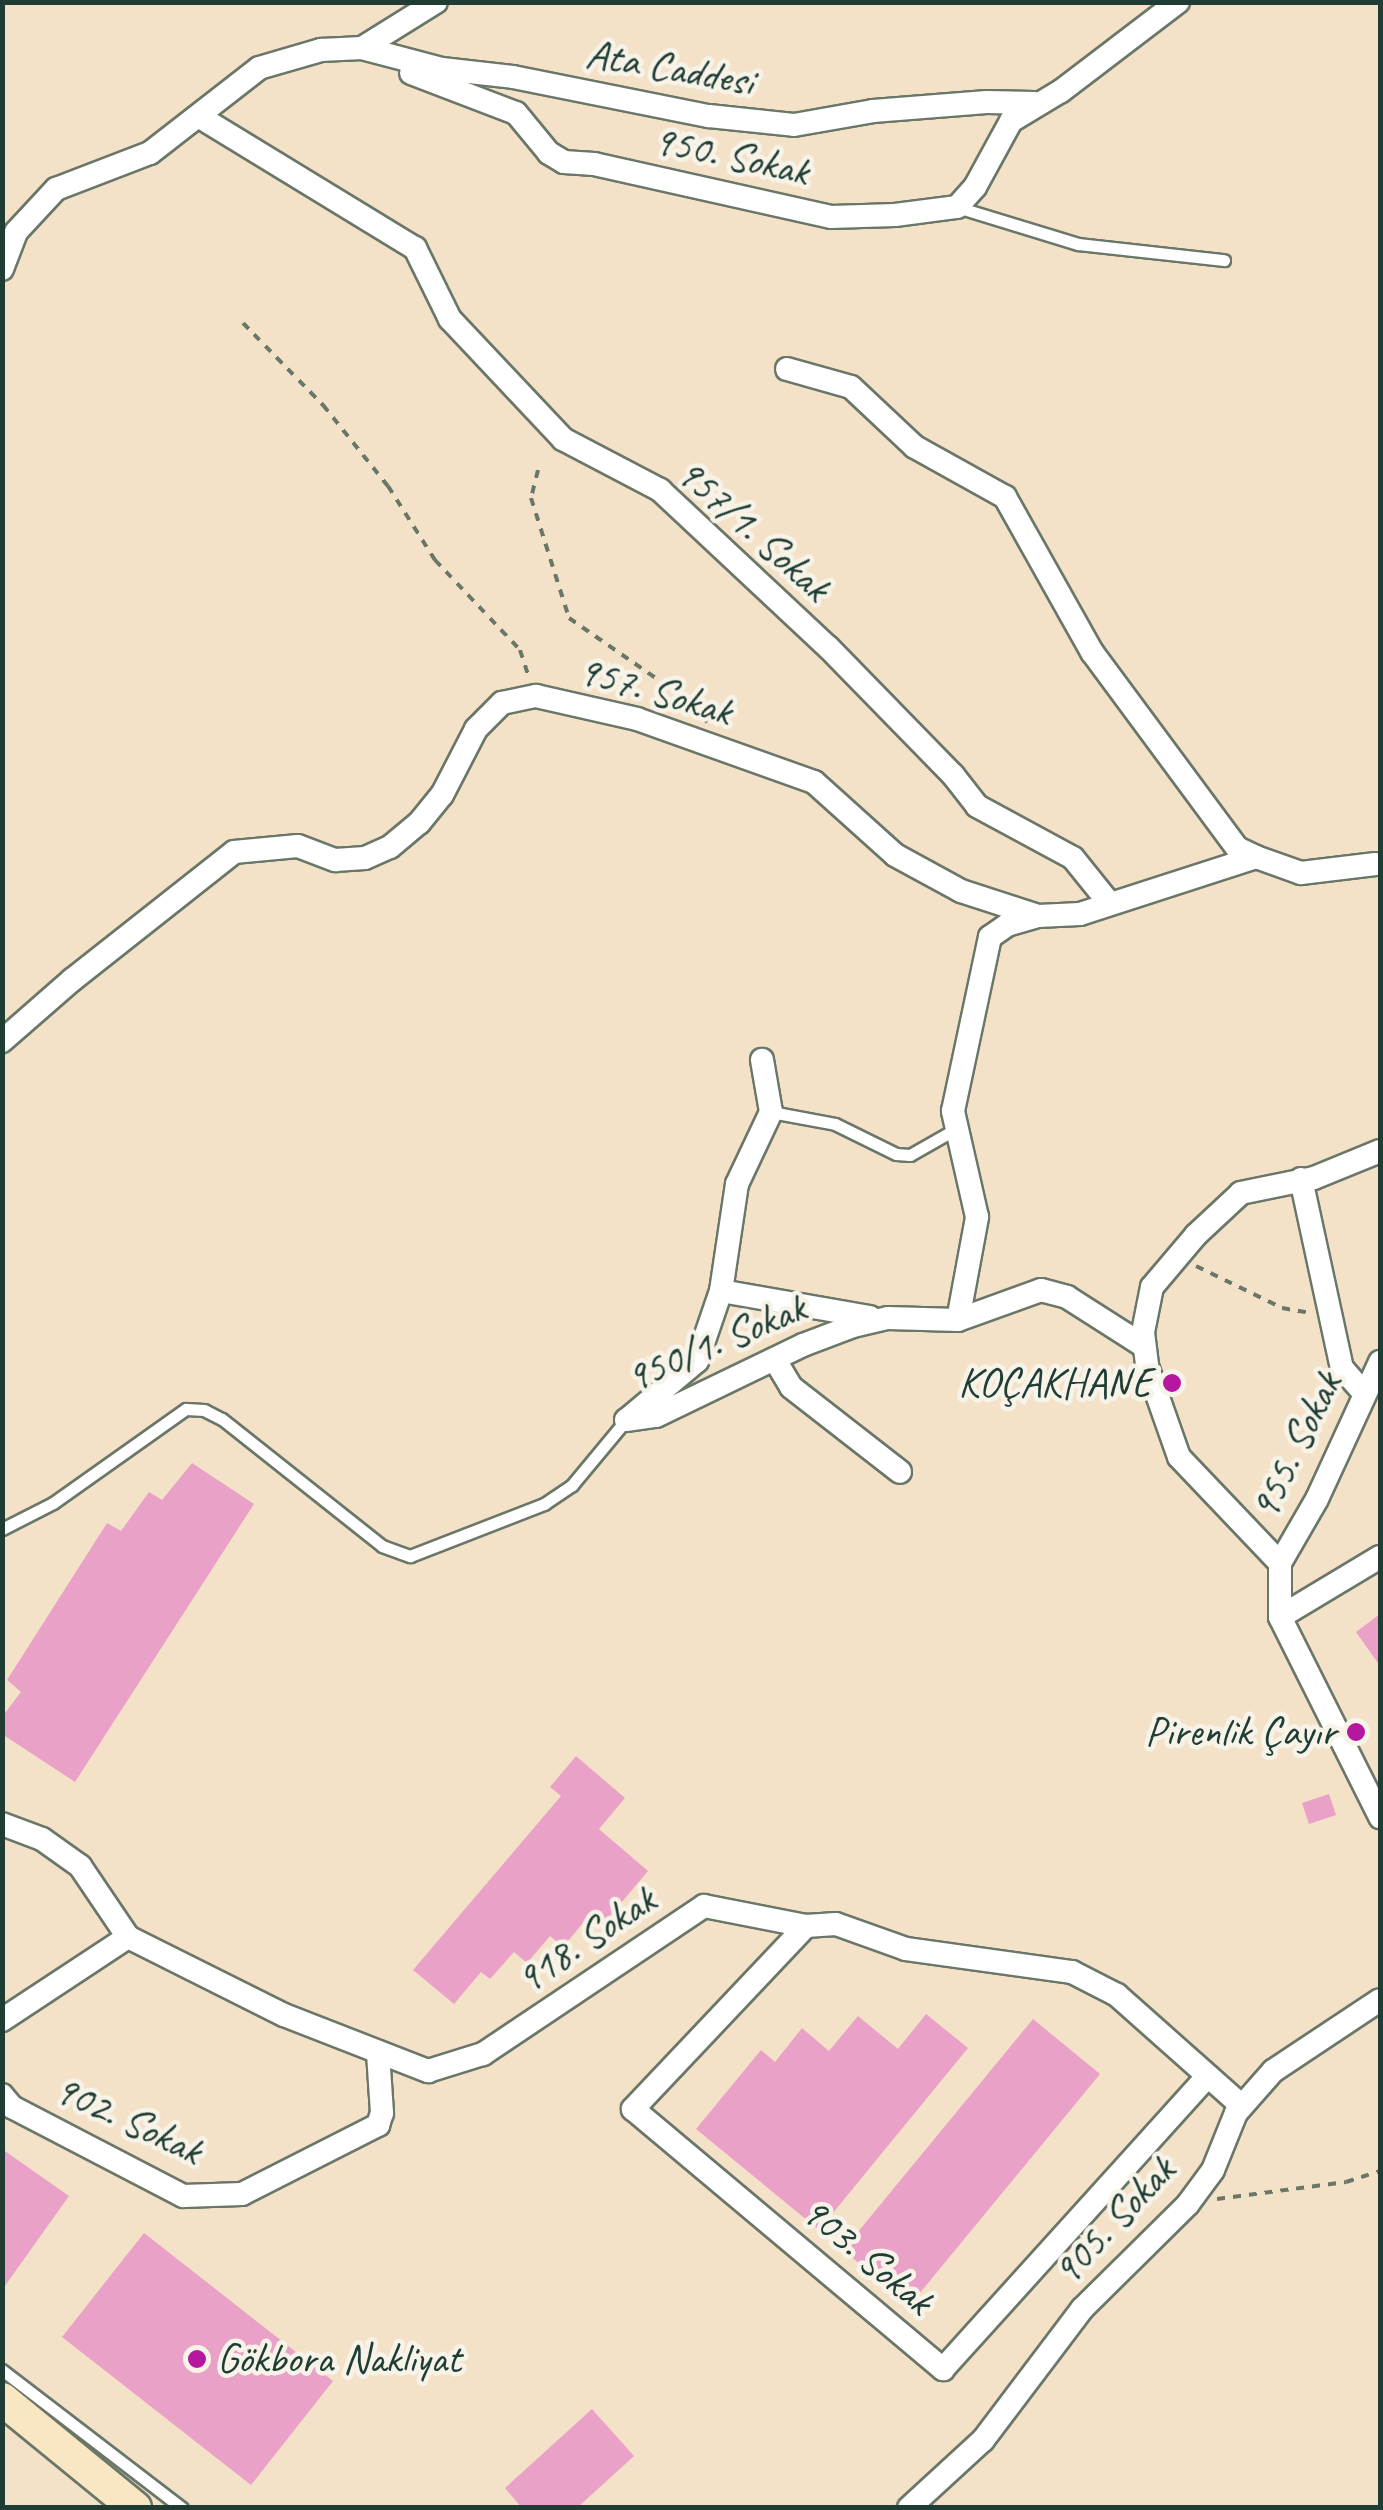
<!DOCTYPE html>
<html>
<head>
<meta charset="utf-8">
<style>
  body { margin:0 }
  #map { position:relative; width:1383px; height:2510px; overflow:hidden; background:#f4e2c8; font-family:Caveat,sans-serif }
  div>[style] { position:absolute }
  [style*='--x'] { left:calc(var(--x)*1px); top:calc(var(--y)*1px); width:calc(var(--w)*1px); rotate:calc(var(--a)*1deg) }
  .building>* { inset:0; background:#eaa1c7 }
  .path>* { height:4px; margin-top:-2px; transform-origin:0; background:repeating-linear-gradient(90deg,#6a7768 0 8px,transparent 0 16px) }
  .roads { filter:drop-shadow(2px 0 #6a7768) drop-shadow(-2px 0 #6a7768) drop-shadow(0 2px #6a7768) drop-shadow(0 -2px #6a7768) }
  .lane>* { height:11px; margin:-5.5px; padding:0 5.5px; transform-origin:5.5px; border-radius:5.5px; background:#fff }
  .street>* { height:22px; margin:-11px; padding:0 11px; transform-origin:11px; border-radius:11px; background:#fff }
  .secondary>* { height:32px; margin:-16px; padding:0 16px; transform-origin:16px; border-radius:16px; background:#f9e7c3 }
  .dots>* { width:28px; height:28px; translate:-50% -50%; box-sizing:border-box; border:5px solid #f7f3e8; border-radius:50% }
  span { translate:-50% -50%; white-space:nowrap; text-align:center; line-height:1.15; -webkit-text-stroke:9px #f7f3e8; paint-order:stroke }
  .street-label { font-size:42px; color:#1f3d34 }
  .poi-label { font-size:42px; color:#1f3d34 }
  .right { translate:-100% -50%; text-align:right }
  .left { translate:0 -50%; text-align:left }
  .frame { position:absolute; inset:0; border:5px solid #1f3d34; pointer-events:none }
</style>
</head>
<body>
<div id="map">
  <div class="building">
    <div style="clip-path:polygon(192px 1463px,254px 1504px,75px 1782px,2px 1734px,2px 1717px,21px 1692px,7px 1680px,107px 1523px,121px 1531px,149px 1492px,162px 1500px)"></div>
    <div style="clip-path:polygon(1380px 1614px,1380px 1666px,1356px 1632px)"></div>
    <div style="clip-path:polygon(576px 1756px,625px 1798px,599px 1829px,648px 1871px,600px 1928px,588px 1917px,563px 1947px,550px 1936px,527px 1963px,514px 1952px,490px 1979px,481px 1972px,454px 2004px,413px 1970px,561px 1796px,550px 1787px)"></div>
    <div style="clip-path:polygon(1329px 1794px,1336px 1815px,1309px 1824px,1302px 1803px)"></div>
    <div style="clip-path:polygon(926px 2014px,968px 2048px,819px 2230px,696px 2129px,761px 2050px,775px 2062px,802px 2028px,829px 2051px,858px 2016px,898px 2049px)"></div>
    <div style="clip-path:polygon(1033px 2019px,1100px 2074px,910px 2305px,843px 2250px)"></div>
    <div style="clip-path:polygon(2px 2149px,69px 2196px,2px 2290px)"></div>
    <div style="clip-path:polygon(144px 2233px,333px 2381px,251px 2485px,62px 2337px)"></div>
    <div style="clip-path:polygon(592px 2409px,634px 2456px,577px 2508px,522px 2508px,505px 2488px)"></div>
  </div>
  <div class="path">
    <div style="--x:243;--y:323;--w:115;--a:45.7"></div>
    <div style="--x:323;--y:405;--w:104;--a:51.3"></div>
    <div style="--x:388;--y:486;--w:88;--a:57.6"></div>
    <div style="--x:435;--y:560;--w:124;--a:46.6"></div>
    <div style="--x:520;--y:650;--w:28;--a:72"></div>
    <div style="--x:538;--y:470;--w:29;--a:104"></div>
    <div style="--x:531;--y:498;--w:126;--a:72.4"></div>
    <div style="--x:569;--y:618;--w:139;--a:34.7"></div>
    <div style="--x:683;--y:697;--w:35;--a:46"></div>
    <div style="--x:1196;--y:1266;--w:96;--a:26"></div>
    <div style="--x:1282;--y:1308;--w:29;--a:10"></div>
    <div style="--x:1217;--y:2199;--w:130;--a:-7.5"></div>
    <div style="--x:1346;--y:2182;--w:36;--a:-18"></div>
  </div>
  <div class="roads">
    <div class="lane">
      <div style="--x:957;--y:207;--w:127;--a:17"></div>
      <div style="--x:1078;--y:244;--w:147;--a:6.3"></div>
      <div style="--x:771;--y:1112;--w:65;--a:10.6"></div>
      <div style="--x:835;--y:1124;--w:68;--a:26.2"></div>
      <div style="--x:896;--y:1154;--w:14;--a:4"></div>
      <div style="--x:910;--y:1155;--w:51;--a:-29.6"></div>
      <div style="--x:2;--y:1529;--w:57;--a:-27"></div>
      <div style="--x:53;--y:1503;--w:163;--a:-35.3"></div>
      <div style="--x:186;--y:1409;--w:18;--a:3"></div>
      <div style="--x:204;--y:1410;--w:20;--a:27"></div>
      <div style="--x:222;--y:1419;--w:204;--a:38.4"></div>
      <div style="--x:382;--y:1546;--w:30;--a:20"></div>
      <div style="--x:410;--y:1556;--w:144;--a:-21.2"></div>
      <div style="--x:544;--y:1504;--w:34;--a:-34"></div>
      <div style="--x:572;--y:1485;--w:85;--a:-50.3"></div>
      <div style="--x:2;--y:2370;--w:227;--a:37.5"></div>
    </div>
    <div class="street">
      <div style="--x:362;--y:48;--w:87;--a:-31.9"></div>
      <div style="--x:411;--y:73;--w:112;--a:20.9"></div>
      <div style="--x:516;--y:113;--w:52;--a:50.5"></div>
      <div style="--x:549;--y:153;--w:17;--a:31"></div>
      <div style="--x:564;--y:162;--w:30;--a:4"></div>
      <div style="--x:594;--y:164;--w:243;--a:12.6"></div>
      <div style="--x:831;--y:217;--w:64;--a:-1.8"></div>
      <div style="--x:895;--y:215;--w:63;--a:-7.4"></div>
      <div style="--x:957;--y:207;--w:27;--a:-48"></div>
      <div style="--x:975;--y:187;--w:75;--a:-61.4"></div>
      <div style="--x:1011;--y:121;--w:58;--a:-31"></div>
      <div style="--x:1061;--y:91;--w:147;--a:-37.3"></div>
      <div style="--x:200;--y:117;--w:252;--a:31.4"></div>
      <div style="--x:415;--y:248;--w:79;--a:63.8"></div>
      <div style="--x:450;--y:319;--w:165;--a:46.7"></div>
      <div style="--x:563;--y:439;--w:110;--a:27.7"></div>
      <div style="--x:660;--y:490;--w:230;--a:43.1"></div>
      <div style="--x:828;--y:647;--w:179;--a:45.7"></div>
      <div style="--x:953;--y:775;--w:39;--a:52"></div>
      <div style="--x:977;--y:806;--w:109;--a:28.4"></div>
      <div style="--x:1073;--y:858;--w:59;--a:51.2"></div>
      <div style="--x:2;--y:269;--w:40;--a:-69"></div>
      <div style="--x:16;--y:232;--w:59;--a:-47.1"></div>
      <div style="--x:56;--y:189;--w:101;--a:-21"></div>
      <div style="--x:150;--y:153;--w:138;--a:-37.9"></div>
      <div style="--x:259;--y:68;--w:65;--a:-16.2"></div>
      <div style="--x:321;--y:50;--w:41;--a:-2.8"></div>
      <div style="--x:362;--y:48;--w:83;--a:14.7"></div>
      <div style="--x:442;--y:69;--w:71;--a:6.4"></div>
      <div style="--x:513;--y:77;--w:200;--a:11.3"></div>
      <div style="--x:709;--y:116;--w:85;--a:6"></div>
      <div style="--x:794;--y:125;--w:80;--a:-10"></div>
      <div style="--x:873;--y:111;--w:114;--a:-4.5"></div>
      <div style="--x:987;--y:102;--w:47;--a:1.2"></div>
      <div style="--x:787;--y:369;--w:66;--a:15.7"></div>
      <div style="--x:851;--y:387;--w:88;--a:43.2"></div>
      <div style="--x:915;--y:447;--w:103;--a:29.1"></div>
      <div style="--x:1005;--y:497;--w:178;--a:60.7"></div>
      <div style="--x:1092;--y:652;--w:244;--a:53.5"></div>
      <div style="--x:1237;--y:848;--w:21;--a:25"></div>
      <div style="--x:2;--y:1041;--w:93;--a:-41.1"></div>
      <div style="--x:72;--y:980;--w:206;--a:-38.3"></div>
      <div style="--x:234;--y:852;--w:64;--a:-5.4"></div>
      <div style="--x:298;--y:846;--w:40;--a:21"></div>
      <div style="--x:335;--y:860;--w:30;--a:-4"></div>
      <div style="--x:365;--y:858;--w:27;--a:-24"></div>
      <div style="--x:390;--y:847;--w:38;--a:-40"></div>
      <div style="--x:419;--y:823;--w:36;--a:-51"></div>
      <div style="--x:442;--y:795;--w:74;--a:-62.7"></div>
      <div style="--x:476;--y:729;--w:37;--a:-45"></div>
      <div style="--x:502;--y:703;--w:35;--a:-12"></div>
      <div style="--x:536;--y:696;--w:104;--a:12.8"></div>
      <div style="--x:637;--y:719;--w:188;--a:19.6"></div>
      <div style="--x:814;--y:782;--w:109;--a:42"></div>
      <div style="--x:895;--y:855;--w:75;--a:28.6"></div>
      <div style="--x:961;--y:891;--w:81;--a:18"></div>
      <div style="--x:1038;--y:916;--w:42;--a:-2.7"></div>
      <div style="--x:1080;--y:914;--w:185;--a:-17.9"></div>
      <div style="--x:1256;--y:857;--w:48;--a:19.6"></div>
      <div style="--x:1301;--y:873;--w:75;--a:-6.9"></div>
      <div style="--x:1380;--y:1151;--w:71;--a:157.8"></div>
      <div style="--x:1314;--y:1178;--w:75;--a:168.4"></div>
      <div style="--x:1241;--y:1193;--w:62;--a:137"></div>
      <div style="--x:1196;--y:1235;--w:68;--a:130.2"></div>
      <div style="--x:1152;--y:1287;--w:46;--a:101.3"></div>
      <div style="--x:1143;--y:1332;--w:34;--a:83"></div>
      <div style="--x:1147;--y:1366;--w:96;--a:70.6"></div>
      <div style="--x:1179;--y:1457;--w:146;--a:46.4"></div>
      <div style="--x:1280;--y:1563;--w:54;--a:90"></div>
      <div style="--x:1280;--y:1617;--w:224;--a:63.4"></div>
      <div style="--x:1301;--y:1179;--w:193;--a:77.8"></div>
      <div style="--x:1342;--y:1368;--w:32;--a:49"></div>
      <div style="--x:721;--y:1291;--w:151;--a:9.9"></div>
      <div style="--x:958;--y:1320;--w:105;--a:-79.5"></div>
      <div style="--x:977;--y:1217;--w:109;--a:-102.8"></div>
      <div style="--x:953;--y:1111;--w:178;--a:-78"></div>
      <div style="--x:990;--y:937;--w:21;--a:-35"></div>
      <div style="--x:1007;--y:925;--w:29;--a:-16"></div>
      <div style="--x:775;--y:1360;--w:31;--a:59"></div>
      <div style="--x:791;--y:1387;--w:138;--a:37.9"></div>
      <div style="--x:629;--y:1418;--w:89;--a:-40"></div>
      <div style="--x:697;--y:1361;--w:74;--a:-71.1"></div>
      <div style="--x:721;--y:1291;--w:108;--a:-81.5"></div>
      <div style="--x:737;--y:1184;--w:80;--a:-64.7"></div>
      <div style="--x:771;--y:1112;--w:53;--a:-99.8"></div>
      <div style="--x:626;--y:1420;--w:30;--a:-8"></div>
      <div style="--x:656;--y:1416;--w:163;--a:-25.8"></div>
      <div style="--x:803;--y:1345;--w:53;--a:-20.8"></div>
      <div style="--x:853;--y:1326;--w:36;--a:-13"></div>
      <div style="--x:888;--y:1318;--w:70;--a:1.6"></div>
      <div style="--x:958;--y:1320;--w:88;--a:-19.9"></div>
      <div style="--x:1041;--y:1290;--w:27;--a:15"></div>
      <div style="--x:1067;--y:1297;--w:91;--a:32.5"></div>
      <div style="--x:1280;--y:1563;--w:74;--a:-60"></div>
      <div style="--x:1317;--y:1499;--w:151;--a:-65.3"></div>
      <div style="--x:1280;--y:1617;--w:117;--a:-31"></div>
      <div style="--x:2;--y:1824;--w:43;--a:20.6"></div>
      <div style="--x:42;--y:1839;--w:47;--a:35.4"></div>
      <div style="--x:80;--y:1866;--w:86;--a:55.9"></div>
      <div style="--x:128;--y:1937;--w:174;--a:26.6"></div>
      <div style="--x:284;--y:2015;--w:155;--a:21.3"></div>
      <div style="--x:428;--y:2071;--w:58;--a:-17.2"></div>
      <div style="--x:483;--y:2054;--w:266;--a:-33.8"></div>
      <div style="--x:704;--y:1906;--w:104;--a:11.1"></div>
      <div style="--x:806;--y:1926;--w:30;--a:-4"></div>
      <div style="--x:836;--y:1924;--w:74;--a:19.7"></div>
      <div style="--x:906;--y:1949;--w:168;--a:7.9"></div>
      <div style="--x:1072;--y:1972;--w:51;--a:27.1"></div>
      <div style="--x:1117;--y:1995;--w:167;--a:41.6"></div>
      <div style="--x:806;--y:1926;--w:252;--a:133.4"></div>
      <div style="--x:633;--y:2109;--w:405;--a:40"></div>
      <div style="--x:943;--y:2369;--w:395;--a:-47.9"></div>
      <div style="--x:2;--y:2020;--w:151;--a:-33.4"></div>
      <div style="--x:2;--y:2095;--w:16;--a:50"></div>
      <div style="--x:12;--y:2107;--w:193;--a:27.5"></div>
      <div style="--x:183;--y:2196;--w:59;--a:-1.9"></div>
      <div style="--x:242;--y:2194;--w:153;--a:-26.9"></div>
      <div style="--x:378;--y:2125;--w:13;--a:-72"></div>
      <div style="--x:382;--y:2113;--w:61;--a:-93.8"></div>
      <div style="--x:909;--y:2508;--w:100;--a:-42.6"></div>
      <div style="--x:983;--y:2440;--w:164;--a:-52.9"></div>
      <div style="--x:1082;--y:2309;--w:149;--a:-44.7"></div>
      <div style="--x:1188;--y:2204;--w:42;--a:-53.7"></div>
      <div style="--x:1213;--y:2170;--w:61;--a:-68"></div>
      <div style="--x:1236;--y:2113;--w:56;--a:-48.6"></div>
      <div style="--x:1273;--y:2071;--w:128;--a:-33.6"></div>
    </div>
    <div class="secondary">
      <div style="--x:2;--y:2399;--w:172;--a:39.3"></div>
    </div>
  </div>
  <div class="dots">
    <div style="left:1172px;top:1383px;background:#b5179e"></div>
    <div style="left:1356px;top:1732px;background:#b5179e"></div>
    <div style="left:197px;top:2359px;background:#b5179e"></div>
  </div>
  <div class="street-label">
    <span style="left:670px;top:68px;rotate:10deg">Ata Caddesi</span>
    <span style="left:731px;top:156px;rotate:12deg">950. Sokak</span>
    <span style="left:753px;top:530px;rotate:42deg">957/1. Sokak</span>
    <span style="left:655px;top:691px;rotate:16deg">957. Sokak</span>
    <span style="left:716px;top:1343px;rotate:-23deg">950/1. Sokak</span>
    <span style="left:1296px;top:1446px;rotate:-64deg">955. Sokak</span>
    <span style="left:586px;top:1940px;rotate:-34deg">918. Sokak</span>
    <span style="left:128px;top:2120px;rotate:25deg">902. Sokak</span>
    <span style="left:1114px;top:2221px;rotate:-47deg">905. Sokak</span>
    <span style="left:867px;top:2256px;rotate:40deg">903. Sokak</span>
  </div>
  <div class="poi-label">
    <span class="right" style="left:1152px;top:1383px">KOÇAKHANE</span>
    <span class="right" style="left:1336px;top:1732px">Pirenlik Çayır</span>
    <span class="left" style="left:217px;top:2359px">Gökbora Nakliyat</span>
  </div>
  <div class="frame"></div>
</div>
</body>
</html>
